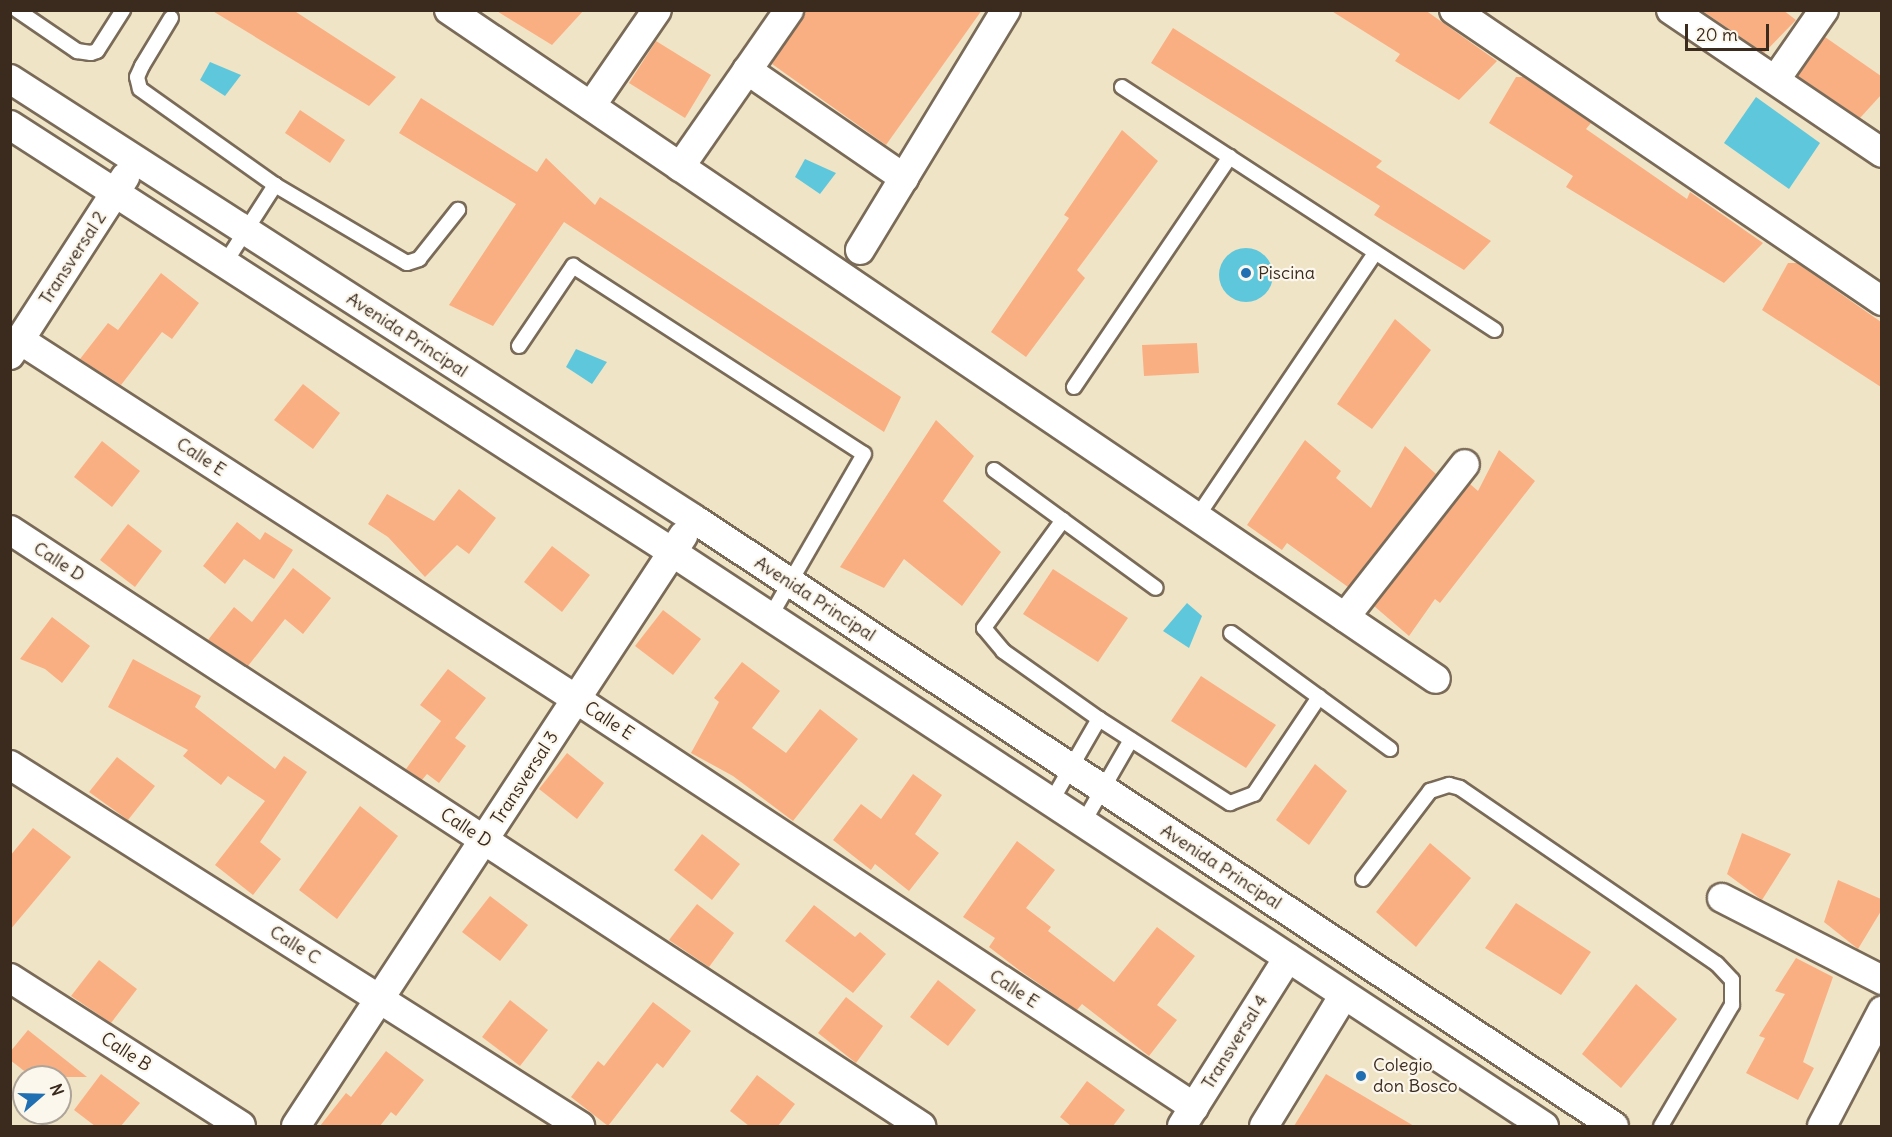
<!DOCTYPE html>
<html>
<head>
<meta charset="utf-8">
<style>
  body { margin:0 }
  #map { position:relative; width:1892px; height:1137px; overflow:hidden; background:#f0e4c6; font-family:Delius,sans-serif }
  div>[style] { position:absolute }
  [style*='--x'] { left:calc(var(--x)*1px); top:calc(var(--y)*1px); width:calc(var(--w)*1px); rotate:calc(var(--a)*1deg) }
  .water>* { inset:0; background:#5fc7dc }
  .round { border-radius:50% }
  .building>* { inset:0; background:#faaf83 }
  .roads { filter:drop-shadow(2px 0 #7a6b59) drop-shadow(-2px 0 #7a6b59) drop-shadow(0 2px #7a6b59) drop-shadow(0 -2px #7a6b59) }
  .lane>* { height:14px; margin:-7px; padding:0 7px; transform-origin:7px; border-radius:7px; background:#fff }
  .street>* { height:28px; margin:-14px; padding:0 14px; transform-origin:14px; border-radius:14px; background:#fff }
  .dots>* { width:16px; height:16px; translate:-50% -50%; box-sizing:border-box; border:3px solid #fbf7ec; border-radius:50% }
  span { translate:-50% -50%; white-space:nowrap; text-align:center; line-height:1.15; -webkit-text-stroke:4.5px #fbf7ec; paint-order:stroke }
  .street-label { font-size:18px; color:#3b2a1e }
  .poi-label { font-size:18px; color:#3b2a1e }
  .left { translate:0 -50%; text-align:left }
  .frame { position:absolute; inset:0; border:12px solid #3b2a1e; pointer-events:none }
  .north { position:absolute; left:12px; top:1065px; width:60px; height:60px; box-sizing:border-box; background:#fbf7ec; border:2px solid #aea59a; border-radius:50%; rotate:70deg; font-size:16px; font-weight:700; line-height:24px; text-align:center; color:#3b2a1e }
  .north::after { content:''; display:block; margin:auto; width:21px; height:27px; background:#1f6fb2; clip-path:polygon(50% 0,100% 100%,50% 72%,0 100%) }
  .scale { position:absolute; left:1685px; top:24px; width:84px; height:27px; box-sizing:border-box; border:3px solid #3b2a1e; border-top:0; padding-left:8px; font-size:18px; line-height:21px; white-space:nowrap; color:#3b2a1e; -webkit-text-stroke:4px #fbf7ec; paint-order:stroke }
</style>
</head>
<body>
<div id="map">
  <div class="water">
    <div style="clip-path:polygon(210px 62px,241px 75px,225px 96px,200px 80px)"></div>
    <div style="clip-path:polygon(1756px 97px,1820px 143px,1789px 189px,1724px 143px)"></div>
    <div style="clip-path:polygon(805px 159px,836px 173px,820px 194px,795px 177px)"></div>
    <div class="round" style="left:1219px;top:248px;width:54px;height:54px"></div>
    <div style="clip-path:polygon(576px 349px,607px 362px,592px 384px,566px 367px)"></div>
    <div style="clip-path:polygon(1187px 603px,1202px 616px,1189px 648px,1163px 631px)"></div>
  </div>
  <div class="building">
    <div style="clip-path:polygon(211px 10px,293px 10px,396px 77px,369px 106px)"></div>
    <div style="clip-path:polygon(495px 10px,584px 10px,552px 45px)"></div>
    <div style="clip-path:polygon(805px 10px,982px 10px,886px 145px,772px 64px)"></div>
    <div style="clip-path:polygon(1330px 10px,1425px 10px,1497px 61px,1459px 100px,1395px 61px,1400px 54px)"></div>
    <div style="clip-path:polygon(1701px 10px,1783px 10px,1796px 20px,1764px 53px)"></div>
    <div style="clip-path:polygon(1173px 28px,1382px 161px,1376px 167px,1491px 241px,1464px 270px,1374px 215px,1380px 206px,1151px 63px)"></div>
    <div style="clip-path:polygon(1825px 37px,1881px 76px,1881px 95px,1860px 118px,1798px 76px)"></div>
    <div style="clip-path:polygon(656px 41px,711px 75px,685px 118px,629px 83px)"></div>
    <div style="clip-path:polygon(1516px 77px,1523px 77px,1591px 123px,1586px 129px,1687px 199px,1690px 192px,1763px 243px,1724px 283px,1566px 187px,1573px 176px,1489px 123px)"></div>
    <div style="clip-path:polygon(421px 98px,537px 172px,546px 158px,595px 205px,600px 197px,901px 397px,884px 432px,564px 222px,493px 326px,449px 305px,516px 204px,399px 133px)"></div>
    <div style="clip-path:polygon(300px 110px,345px 140px,330px 163px,285px 133px)"></div>
    <div style="clip-path:polygon(1122px 130px,1158px 161px,1077px 270px,1085px 278px,1026px 357px,991px 332px,1069px 218px,1064px 215px)"></div>
    <div style="clip-path:polygon(1788px 263px,1797px 263px,1881px 322px,1881px 387px,1762px 310px)"></div>
    <div style="clip-path:polygon(161px 273px,199px 303px,172px 339px,162px 332px,121px 385px,80px 359px,108px 323px,118px 330px)"></div>
    <div style="clip-path:polygon(1395px 319px,1431px 350px,1372px 429px,1337px 404px)"></div>
    <div style="clip-path:polygon(1197px 343px,1199px 373px,1144px 376px,1142px 345px)"></div>
    <div style="clip-path:polygon(303px 384px,340px 413px,313px 449px,274px 420px)"></div>
    <div style="clip-path:polygon(936px 420px,974px 456px,943px 501px,1001px 552px,962px 606px,904px 559px,884px 588px,840px 567px)"></div>
    <div style="clip-path:polygon(1305px 440px,1341px 471px,1336px 478px,1371px 508px,1405px 446px,1436px 474px,1348px 587px,1287px 543px,1282px 550px,1247px 525px)"></div>
    <div style="clip-path:polygon(102px 441px,140px 471px,112px 507px,74px 477px)"></div>
    <div style="clip-path:polygon(1499px 450px,1535px 481px,1440px 603px,1435px 599px,1409px 636px,1374px 606px,1470px 484px,1478px 491px)"></div>
    <div style="clip-path:polygon(459px 489px,496px 518px,469px 554px,457px 545px,425px 577px,388px 537px,368px 524px,387px 494px,434px 521px)"></div>
    <div style="clip-path:polygon(237px 522px,260px 540px,265px 532px,293px 550px,274px 579px,244px 559px,225px 584px,203px 566px)"></div>
    <div style="clip-path:polygon(128px 524px,162px 551px,135px 587px,100px 560px)"></div>
    <div style="clip-path:polygon(552px 546px,590px 575px,562px 612px,524px 582px)"></div>
    <div style="clip-path:polygon(293px 568px,331px 598px,303px 634px,285px 619px,248px 666px,208px 640px,234px 607px,252px 622px)"></div>
    <div style="clip-path:polygon(1053px 569px,1128px 618px,1098px 662px,1023px 614px)"></div>
    <div style="clip-path:polygon(663px 610px,701px 639px,673px 675px,635px 646px)"></div>
    <div style="clip-path:polygon(52px 617px,90px 646px,62px 683px,45px 669px,20px 659px)"></div>
    <div style="clip-path:polygon(133px 659px,201px 696px,195px 707px,275px 769px,284px 756px,307px 772px,260px 842px,281px 859px,253px 895px,215px 865px,265px 801px,228px 776px,221px 785px,183px 756px,188px 750px,108px 707px)"></div>
    <div style="clip-path:polygon(742px 662px,780px 691px,752px 728px,786px 753px,820px 709px,858px 739px,793px 821px,733px 776px,691px 753px,719px 702px,714px 698px)"></div>
    <div style="clip-path:polygon(448px 669px,486px 698px,455px 738px,466px 746px,439px 783px,427px 774px,422px 780px,406px 769px,441px 721px,420px 705px)"></div>
    <div style="clip-path:polygon(1201px 676px,1276px 725px,1246px 768px,1171px 721px)"></div>
    <div style="clip-path:polygon(567px 753px,604px 783px,577px 819px,539px 789px)"></div>
    <div style="clip-path:polygon(117px 757px,155px 786px,128px 820px,89px 792px)"></div>
    <div style="clip-path:polygon(1315px 764px,1347px 791px,1309px 845px,1276px 820px)"></div>
    <div style="clip-path:polygon(913px 774px,942px 795px,915px 834px,939px 853px,909px 891px,875px 864px,871px 870px,833px 840px,861px 804px,881px 819px)"></div>
    <div style="clip-path:polygon(360px 806px,398px 836px,337px 919px,299px 890px)"></div>
    <div style="clip-path:polygon(33px 828px,71px 857px,10px 930px,10px 856px)"></div>
    <div style="clip-path:polygon(1742px 833px,1791px 854px,1762px 900px,1727px 874px)"></div>
    <div style="clip-path:polygon(702px 834px,740px 864px,712px 900px,674px 870px)"></div>
    <div style="clip-path:polygon(1017px 841px,1055px 870px,1026px 908px,1051px 927px,1048px 931px,1114px 982px,1157px 927px,1195px 956px,1157px 1005px,1177px 1020px,1149px 1056px,1082px 1004px,1077px 1010px,1019px 970px,989px 947px,995px 938px,963px 917px)"></div>
    <div style="clip-path:polygon(1430px 843px,1471px 878px,1416px 947px,1376px 912px)"></div>
    <div style="clip-path:polygon(1838px 880px,1881px 899px,1881px 911px,1858px 949px,1824px 922px)"></div>
    <div style="clip-path:polygon(490px 896px,528px 925px,500px 961px,462px 932px)"></div>
    <div style="clip-path:polygon(1516px 903px,1591px 952px,1561px 995px,1485px 948px)"></div>
    <div style="clip-path:polygon(697px 904px,734px 933px,709px 967px,669px 940px)"></div>
    <div style="clip-path:polygon(814px 905px,855px 937px,860px 932px,886px 954px,853px 993px,785px 941px)"></div>
    <div style="clip-path:polygon(1796px 958px,1833px 977px,1803px 1062px,1814px 1068px,1798px 1100px,1746px 1073px,1765px 1038px,1759px 1036px,1785px 994px,1775px 991px)"></div>
    <div style="clip-path:polygon(99px 960px,137px 989px,111px 1023px,71px 996px)"></div>
    <div style="clip-path:polygon(938px 980px,976px 1010px,948px 1046px,910px 1017px)"></div>
    <div style="clip-path:polygon(1636px 984px,1677px 1019px,1621px 1088px,1582px 1054px)"></div>
    <div style="clip-path:polygon(846px 997px,883px 1026px,856px 1063px,818px 1033px)"></div>
    <div style="clip-path:polygon(510px 1000px,548px 1030px,520px 1066px,482px 1037px)"></div>
    <div style="clip-path:polygon(653px 1002px,691px 1031px,663px 1068px,657px 1063px,608px 1126px,571px 1097px,598px 1061px,604px 1066px)"></div>
    <div style="clip-path:polygon(28px 1030px,87px 1077px,32px 1077px,10px 1060px,10px 1052px)"></div>
    <div style="clip-path:polygon(386px 1051px,424px 1080px,396px 1116px,391px 1112px,380px 1126px,320px 1126px,346px 1093px,351px 1097px)"></div>
    <div style="clip-path:polygon(101px 1074px,140px 1103px,121px 1126px,95px 1126px,74px 1110px)"></div>
    <div style="clip-path:polygon(1326px 1074px,1414px 1126px,1294px 1126px)"></div>
    <div style="clip-path:polygon(757px 1075px,795px 1104px,778px 1126px,749px 1126px,730px 1111px)"></div>
    <div style="clip-path:polygon(1087px 1081px,1125px 1110px,1113px 1126px,1071px 1126px,1060px 1117px)"></div>
  </div>
  <div class="roads">
    <div class="lane">
      <div style="--x:17;--y:10;--w:73;--a:34.3"></div>
      <div style="--x:77;--y:51;--w:14;--a:8"></div>
      <div style="--x:91;--y:53;--w:6;--a:-18"></div>
      <div style="--x:97;--y:51;--w:49;--a:-57.6"></div>
      <div style="--x:171;--y:18;--w:56;--a:121.1"></div>
      <div style="--x:142;--y:66;--w:12;--a:114"></div>
      <div style="--x:137;--y:77;--w:12;--a:76"></div>
      <div style="--x:140;--y:89;--w:166;--a:35.4"></div>
      <div style="--x:275;--y:185;--w:153;--a:30.6"></div>
      <div style="--x:407;--y:263;--w:13;--a:-18"></div>
      <div style="--x:419;--y:259;--w:63;--a:-51.5"></div>
      <div style="--x:1122;--y:87;--w:445;--a:33.1"></div>
      <div style="--x:225;--y:263;--w:93;--a:-57.3"></div>
      <div style="--x:519;--y:346;--w:97;--a:-56"></div>
      <div style="--x:573;--y:266;--w:346;--a:32.9"></div>
      <div style="--x:864;--y:454;--w:188;--a:120"></div>
      <div style="--x:1074;--y:387;--w:278;--a:-55.9"></div>
      <div style="--x:994;--y:470;--w:200;--a:36.1"></div>
      <div style="--x:1197;--y:517;--w:318;--a:-56"></div>
      <div style="--x:1063;--y:520;--w:134;--a:126.2"></div>
      <div style="--x:984;--y:628;--w:30;--a:50"></div>
      <div style="--x:1003;--y:651;--w:118;--a:35.3"></div>
      <div style="--x:1099;--y:719;--w:156;--a:32.7"></div>
      <div style="--x:1230;--y:803;--w:26;--a:-21"></div>
      <div style="--x:1254;--y:794;--w:117;--a:-56.2"></div>
      <div style="--x:1231;--y:633;--w:197;--a:36.1"></div>
      <div style="--x:1051;--y:802;--w:96;--a:-60"></div>
      <div style="--x:1083;--y:823;--w:96;--a:-60"></div>
      <div style="--x:1363;--y:879;--w:111;--a:-52.7"></div>
      <div style="--x:1430;--y:791;--w:20;--a:-18"></div>
      <div style="--x:1449;--y:785;--w:11;--a:15"></div>
      <div style="--x:1460;--y:788;--w:311;--a:34.4"></div>
      <div style="--x:1717;--y:964;--w:22;--a:47"></div>
      <div style="--x:1732;--y:980;--w:25;--a:90"></div>
      <div style="--x:1732;--y:1005;--w:140;--a:120.4"></div>
    </div>
    <div class="street">
      <div style="--x:449;--y:10;--w:1192;--a:34.13"></div>
      <div style="--x:1454;--y:10;--w:518;--a:34.21"></div>
      <div style="--x:1671;--y:10;--w:255;--a:34.1"></div>
      <div style="--x:747;--y:70;--w:191;--a:34.5"></div>
      <div style="--x:10;--y:79;--w:813;--a:32.75"></div>
      <div style="--x:694;--y:519;--w:1102;--a:33.42"></div>
      <div style="--x:1776;--y:79;--w:84;--a:-55.2"></div>
      <div style="--x:591;--y:106;--w:116;--a:-55.5"></div>
      <div style="--x:10;--y:125;--w:788;--a:32.82"></div>
      <div style="--x:672;--y:552;--w:1044;--a:33.36"></div>
      <div style="--x:680;--y:167;--w:191;--a:-55.2"></div>
      <div style="--x:860;--y:250;--w:281;--a:-58.7"></div>
      <div style="--x:20;--y:340;--w:662;--a:32.85"></div>
      <div style="--x:576;--y:699;--w:741;--a:33.43"></div>
      <div style="--x:10;--y:355;--w:212;--a:-57.1"></div>
      <div style="--x:10;--y:530;--w:1089;--a:33.19"></div>
      <div style="--x:1345;--y:617;--w:194;--a:-51.9"></div>
      <div style="--x:10;--y:765;--w:675;--a:32.35"></div>
      <div style="--x:1722;--y:898;--w:180;--a:27.1"></div>
      <div style="--x:10;--y:978;--w:274;--a:32.6"></div>
      <div style="--x:296;--y:1126;--w:706;--a:-56.74"></div>
      <div style="--x:1182;--y:1126;--w:199;--a:-57.8"></div>
      <div style="--x:1264;--y:1126;--w:153;--a:-58.6"></div>
      <div style="--x:1822;--y:1126;--w:130;--a:-62.4"></div>
    </div>
  </div>
  <div class="dots">
    <div style="left:1246px;top:273px;background:#1f6fb2"></div>
    <div style="left:1361px;top:1076px;background:#1f6fb2"></div>
  </div>
  <div class="street-label">
    <span style="left:73px;top:258px;rotate:-57deg">Transversal 2</span>
    <span style="left:407px;top:335px;rotate:33deg">Avenida Principal</span>
    <span style="left:201px;top:457px;rotate:33deg">Calle E</span>
    <span style="left:59px;top:562px;rotate:33deg">Calle D</span>
    <span style="left:815px;top:599px;rotate:33deg">Avenida Principal</span>
    <span style="left:609px;top:721px;rotate:33deg">Calle E</span>
    <span style="left:525px;top:778px;rotate:-57deg">Transversal 3</span>
    <span style="left:466px;top:828px;rotate:33deg">Calle D</span>
    <span style="left:1221px;top:867px;rotate:33deg">Avenida Principal</span>
    <span style="left:295px;top:945px;rotate:32deg">Calle C</span>
    <span style="left:1014px;top:989px;rotate:33deg">Calle E</span>
    <span style="left:1235px;top:1042px;rotate:-58deg">Transversal 4</span>
    <span style="left:126px;top:1052px;rotate:33deg">Calle B</span>
  </div>
  <div class="poi-label">
    <span class="left" style="left:1258px;top:273px">Piscina</span>
    <span class="left" style="left:1373px;top:1076px">Colegio<br>don Bosco</span>
  </div>
  <div class="frame"></div>
  <div class="north">N</div>
  <div class="scale">20 m</div>
</div>
</body>
</html>
